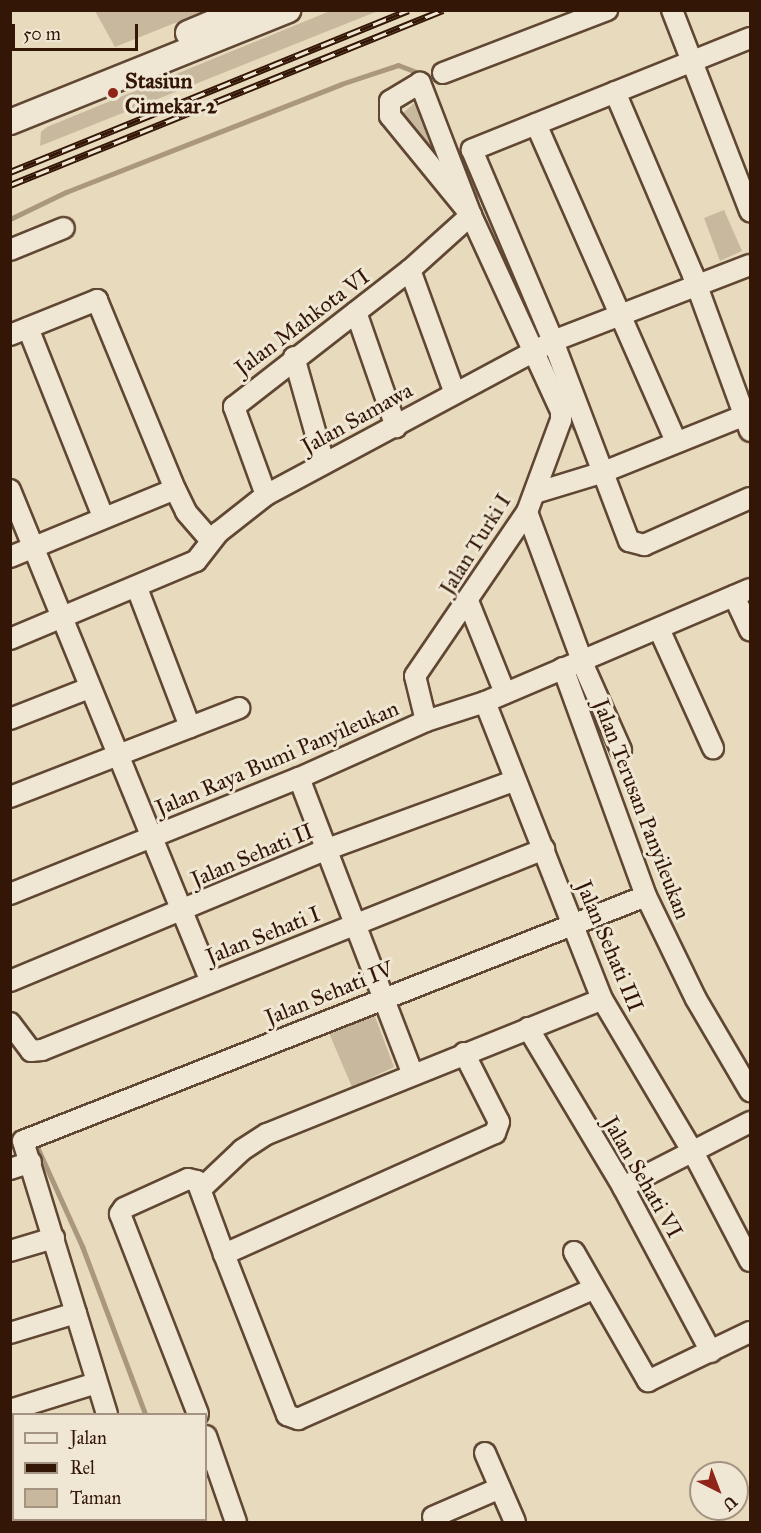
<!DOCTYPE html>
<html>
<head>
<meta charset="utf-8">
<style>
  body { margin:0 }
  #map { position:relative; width:761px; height:1533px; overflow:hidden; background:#e7dabd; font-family:"IM FELL Great Primer",serif }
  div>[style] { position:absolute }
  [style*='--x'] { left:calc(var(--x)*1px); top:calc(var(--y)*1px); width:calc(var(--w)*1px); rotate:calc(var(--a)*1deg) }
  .green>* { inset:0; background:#c8b99e }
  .stream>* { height:5px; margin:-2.5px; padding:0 2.5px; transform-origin:2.5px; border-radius:2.5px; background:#aa977e }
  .roads { filter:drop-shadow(2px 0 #604733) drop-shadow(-2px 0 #604733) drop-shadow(0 2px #604733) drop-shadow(0 -2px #604733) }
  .minor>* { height:20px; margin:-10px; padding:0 10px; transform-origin:10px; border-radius:10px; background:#efe7d4 }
  .tertiary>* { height:24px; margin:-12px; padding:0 12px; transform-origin:12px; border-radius:12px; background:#efe7d4 }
  .rail>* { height:7px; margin-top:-3.5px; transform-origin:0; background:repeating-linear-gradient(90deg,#efe7d4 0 14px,#331605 0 28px); box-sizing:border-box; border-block:2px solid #331605 }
  .dots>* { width:16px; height:16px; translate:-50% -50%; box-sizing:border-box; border:3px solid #efe7d4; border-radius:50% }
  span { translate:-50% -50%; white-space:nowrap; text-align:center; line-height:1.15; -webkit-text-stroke:6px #efe7d4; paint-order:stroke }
  .poi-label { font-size:22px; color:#331605; font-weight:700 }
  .left { translate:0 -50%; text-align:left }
  .street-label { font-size:22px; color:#331605 }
  .frame { position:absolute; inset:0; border:12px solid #331605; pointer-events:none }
  .legend { position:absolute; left:12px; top:1413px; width:195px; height:108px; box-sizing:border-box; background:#efe7d4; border:2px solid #a49381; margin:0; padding:8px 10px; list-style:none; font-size:18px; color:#331605 }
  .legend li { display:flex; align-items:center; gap:12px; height:30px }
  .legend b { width:30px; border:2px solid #a49381 }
  .north { position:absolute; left:689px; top:1461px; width:60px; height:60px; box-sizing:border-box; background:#efe7d4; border:2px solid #a49381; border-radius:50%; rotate:138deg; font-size:16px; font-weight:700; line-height:24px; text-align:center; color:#331605 }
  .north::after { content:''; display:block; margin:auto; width:21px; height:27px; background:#8f2418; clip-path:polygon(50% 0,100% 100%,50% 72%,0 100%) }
  .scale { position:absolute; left:12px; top:24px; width:126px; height:27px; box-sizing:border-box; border:3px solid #331605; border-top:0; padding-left:8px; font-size:18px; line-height:21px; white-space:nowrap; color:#331605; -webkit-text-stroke:4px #efe7d4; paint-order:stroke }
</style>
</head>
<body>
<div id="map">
  <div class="green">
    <div style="clip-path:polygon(95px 11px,205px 11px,115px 47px)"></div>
    <div style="clip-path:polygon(330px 11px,378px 11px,40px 146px,41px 132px,47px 127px)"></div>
    <div style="clip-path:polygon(424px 94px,461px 194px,398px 118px)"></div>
    <div style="clip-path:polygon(724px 210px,742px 251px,720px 261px,704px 218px)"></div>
    <div style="clip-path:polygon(371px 1006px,394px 1067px,352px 1087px,326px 1026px)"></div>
  </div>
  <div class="stream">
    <div style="--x:462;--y:165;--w:34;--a:67"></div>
    <div style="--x:10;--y:219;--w:62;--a:-25.7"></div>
    <div style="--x:66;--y:192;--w:295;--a:-21.4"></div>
    <div style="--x:341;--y:84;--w:60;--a:-18.4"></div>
    <div style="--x:398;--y:65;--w:28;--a:21"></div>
    <div style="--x:484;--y:220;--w:43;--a:65.2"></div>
    <div style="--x:569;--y:416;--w:13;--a:67"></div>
    <div style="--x:38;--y:1149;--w:107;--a:65.6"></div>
    <div style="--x:82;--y:1246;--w:179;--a:69.4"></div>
    <div style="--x:183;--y:1520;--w:2;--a:63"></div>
  </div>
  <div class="roads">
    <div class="minor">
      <div style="--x:672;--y:10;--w:216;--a:68.8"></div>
      <div style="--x:750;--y:38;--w:300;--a:158.1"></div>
      <div style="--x:472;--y:150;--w:207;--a:67"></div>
      <div style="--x:553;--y:341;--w:214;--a:69.2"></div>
      <div style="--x:629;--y:541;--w:16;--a:15"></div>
      <div style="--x:644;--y:545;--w:116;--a:-23.9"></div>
      <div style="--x:443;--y:73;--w:176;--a:-21"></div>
      <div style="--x:615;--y:92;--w:199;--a:66.9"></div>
      <div style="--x:693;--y:275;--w:166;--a:69.9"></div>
      <div style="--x:536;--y:124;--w:347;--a:66.2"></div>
      <div style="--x:10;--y:250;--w:58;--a:-22.2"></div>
      <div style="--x:410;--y:270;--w:129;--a:70"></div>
      <div style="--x:356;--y:312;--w:122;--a:70.8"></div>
      <div style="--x:28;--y:328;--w:202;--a:68.3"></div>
      <div style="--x:10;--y:335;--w:94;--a:-21.9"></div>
      <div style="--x:97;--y:300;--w:204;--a:67.6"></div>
      <div style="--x:175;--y:489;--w:25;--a:64"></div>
      <div style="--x:186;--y:512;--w:38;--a:49"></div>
      <div style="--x:294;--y:357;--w:110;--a:74.2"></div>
      <div style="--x:10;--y:490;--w:531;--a:67.78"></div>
      <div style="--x:535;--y:493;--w:69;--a:-16.9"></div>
      <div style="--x:601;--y:473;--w:155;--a:-21.9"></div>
      <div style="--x:266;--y:495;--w:94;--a:-110"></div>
      <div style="--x:234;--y:407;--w:223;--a:-37.9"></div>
      <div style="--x:410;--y:270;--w:82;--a:-42"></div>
      <div style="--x:527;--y:512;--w:167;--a:69.7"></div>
      <div style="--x:585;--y:669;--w:89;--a:66"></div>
      <div style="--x:10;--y:557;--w:178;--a:-22.4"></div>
      <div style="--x:137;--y:588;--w:149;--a:69.1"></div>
      <div style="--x:734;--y:596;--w:38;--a:65"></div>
      <div style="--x:468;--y:601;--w:99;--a:68.1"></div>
      <div style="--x:659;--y:629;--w:131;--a:65.6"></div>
      <div style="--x:10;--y:639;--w:202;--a:-22.8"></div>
      <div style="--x:196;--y:561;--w:37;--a:-52"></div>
      <div style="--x:219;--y:532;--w:60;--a:-38.2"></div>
      <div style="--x:266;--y:495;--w:326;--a:-28.2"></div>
      <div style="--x:553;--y:341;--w:211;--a:-21.1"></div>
      <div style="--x:563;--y:668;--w:243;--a:70"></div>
      <div style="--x:646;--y:896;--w:114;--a:64.1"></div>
      <div style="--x:696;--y:999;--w:107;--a:59.6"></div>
      <div style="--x:485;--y:702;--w:319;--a:68.5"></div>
      <div style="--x:602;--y:999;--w:178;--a:59.3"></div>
      <div style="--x:693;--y:1152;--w:123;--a:62.4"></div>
      <div style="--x:10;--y:719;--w:85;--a:-21.4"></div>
      <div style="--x:426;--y:721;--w:46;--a:-103.7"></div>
      <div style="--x:415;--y:676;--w:199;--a:-55.7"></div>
      <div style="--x:527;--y:512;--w:98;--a:-69.7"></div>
      <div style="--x:561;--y:420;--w:9;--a:-90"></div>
      <div style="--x:561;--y:411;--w:216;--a:-114.7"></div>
      <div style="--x:471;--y:215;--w:142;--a:-111.1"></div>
      <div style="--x:420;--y:83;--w:35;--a:149"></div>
      <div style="--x:390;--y:101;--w:15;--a:90"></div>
      <div style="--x:390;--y:116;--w:128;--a:50.7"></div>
      <div style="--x:299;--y:778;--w:315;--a:69"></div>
      <div style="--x:10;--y:797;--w:246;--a:-21.2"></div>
      <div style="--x:10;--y:894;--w:311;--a:-21.9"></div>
      <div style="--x:299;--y:778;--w:139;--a:-24.2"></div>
      <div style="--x:426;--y:721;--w:62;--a:-17.9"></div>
      <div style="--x:485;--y:702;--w:288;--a:-23.1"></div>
      <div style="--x:10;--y:981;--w:341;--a:-22.6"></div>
      <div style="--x:325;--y:850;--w:201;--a:-20.1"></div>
      <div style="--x:10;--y:1023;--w:35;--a:53"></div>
      <div style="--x:31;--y:1051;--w:11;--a:-5"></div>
      <div style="--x:42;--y:1050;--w:541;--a:-21.82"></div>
      <div style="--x:528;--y:1028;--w:185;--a:59.1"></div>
      <div style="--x:623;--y:1187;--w:187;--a:61.9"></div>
      <div style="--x:464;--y:1053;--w:77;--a:63.1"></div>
      <div style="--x:499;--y:1122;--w:12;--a:110"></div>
      <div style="--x:495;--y:1133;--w:297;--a:155.9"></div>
      <div style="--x:224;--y:1254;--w:173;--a:68.6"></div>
      <div style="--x:287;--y:1415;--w:12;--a:20"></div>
      <div style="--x:298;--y:1419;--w:322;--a:-23.8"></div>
      <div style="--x:23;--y:1141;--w:669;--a:-21.47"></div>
      <div style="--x:23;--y:1141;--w:286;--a:72.9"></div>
      <div style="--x:10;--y:1169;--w:22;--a:-18"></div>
      <div style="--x:623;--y:1187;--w:143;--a:-27.1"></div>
      <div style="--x:202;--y:1188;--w:55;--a:-43.5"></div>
      <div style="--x:242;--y:1150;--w:30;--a:-33"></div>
      <div style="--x:267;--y:1134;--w:361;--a:-21.9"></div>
      <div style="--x:10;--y:1251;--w:46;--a:-16.5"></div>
      <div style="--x:574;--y:1252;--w:149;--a:60.2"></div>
      <div style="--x:648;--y:1381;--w:113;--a:-25.7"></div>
      <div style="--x:10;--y:1333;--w:69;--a:-16.9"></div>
      <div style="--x:10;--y:1410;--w:90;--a:-17.4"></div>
      <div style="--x:198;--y:1414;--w:215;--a:-111.3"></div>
      <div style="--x:120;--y:1214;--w:7;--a:-56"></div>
      <div style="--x:124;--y:1208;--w:70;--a:-24.4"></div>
      <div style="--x:188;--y:1179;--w:9;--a:13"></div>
      <div style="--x:197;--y:1181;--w:78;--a:69.7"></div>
      <div style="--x:206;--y:1436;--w:91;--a:70.8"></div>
      <div style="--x:485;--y:1453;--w:75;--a:66.5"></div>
      <div style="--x:10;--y:1492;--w:4;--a:-14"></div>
      <div style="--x:433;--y:1517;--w:73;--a:-23.4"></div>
    </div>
    <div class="tertiary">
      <div style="--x:188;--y:33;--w:60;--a:-22.7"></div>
      <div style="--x:10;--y:122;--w:300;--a:-21.9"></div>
    </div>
  </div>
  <div class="rail">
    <div style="--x:10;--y:172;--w:430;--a:-22.1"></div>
    <div style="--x:10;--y:185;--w:467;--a:-22"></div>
  </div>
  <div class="dots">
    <div style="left:113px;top:93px;background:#8f2418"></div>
  </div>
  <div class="poi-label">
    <span class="left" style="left:125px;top:93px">Stasiun<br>Cimekar 2</span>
  </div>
  <div class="street-label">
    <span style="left:302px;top:322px;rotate:-37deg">Jalan Mahkota VI</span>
    <span style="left:357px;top:418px;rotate:-29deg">Jalan Samawa</span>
    <span style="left:475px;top:544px;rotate:-58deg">Jalan Turki I</span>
    <span style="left:277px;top:758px;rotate:-23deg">Jalan Raya Bumi Panyileukan</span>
    <span style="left:642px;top:809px;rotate:69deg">Jalan Terusan Panyileukan</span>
    <span style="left:252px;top:855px;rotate:-23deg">Jalan Sehati II</span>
    <span style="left:263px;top:935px;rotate:-22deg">Jalan Sehati I</span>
    <span style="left:610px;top:946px;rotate:67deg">Jalan Sehati III</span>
    <span style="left:329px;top:993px;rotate:-22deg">Jalan Sehati IV</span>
    <span style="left:643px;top:1177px;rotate:60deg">Jalan Sehati VI</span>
  </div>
  <div class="frame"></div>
  <ul class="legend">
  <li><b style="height:8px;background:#efe7d4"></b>Jalan</li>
  <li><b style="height:8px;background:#331605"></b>Rel</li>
  <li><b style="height:16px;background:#c8b99e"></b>Taman</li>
  </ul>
  <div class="north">U</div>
  <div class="scale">50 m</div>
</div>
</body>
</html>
